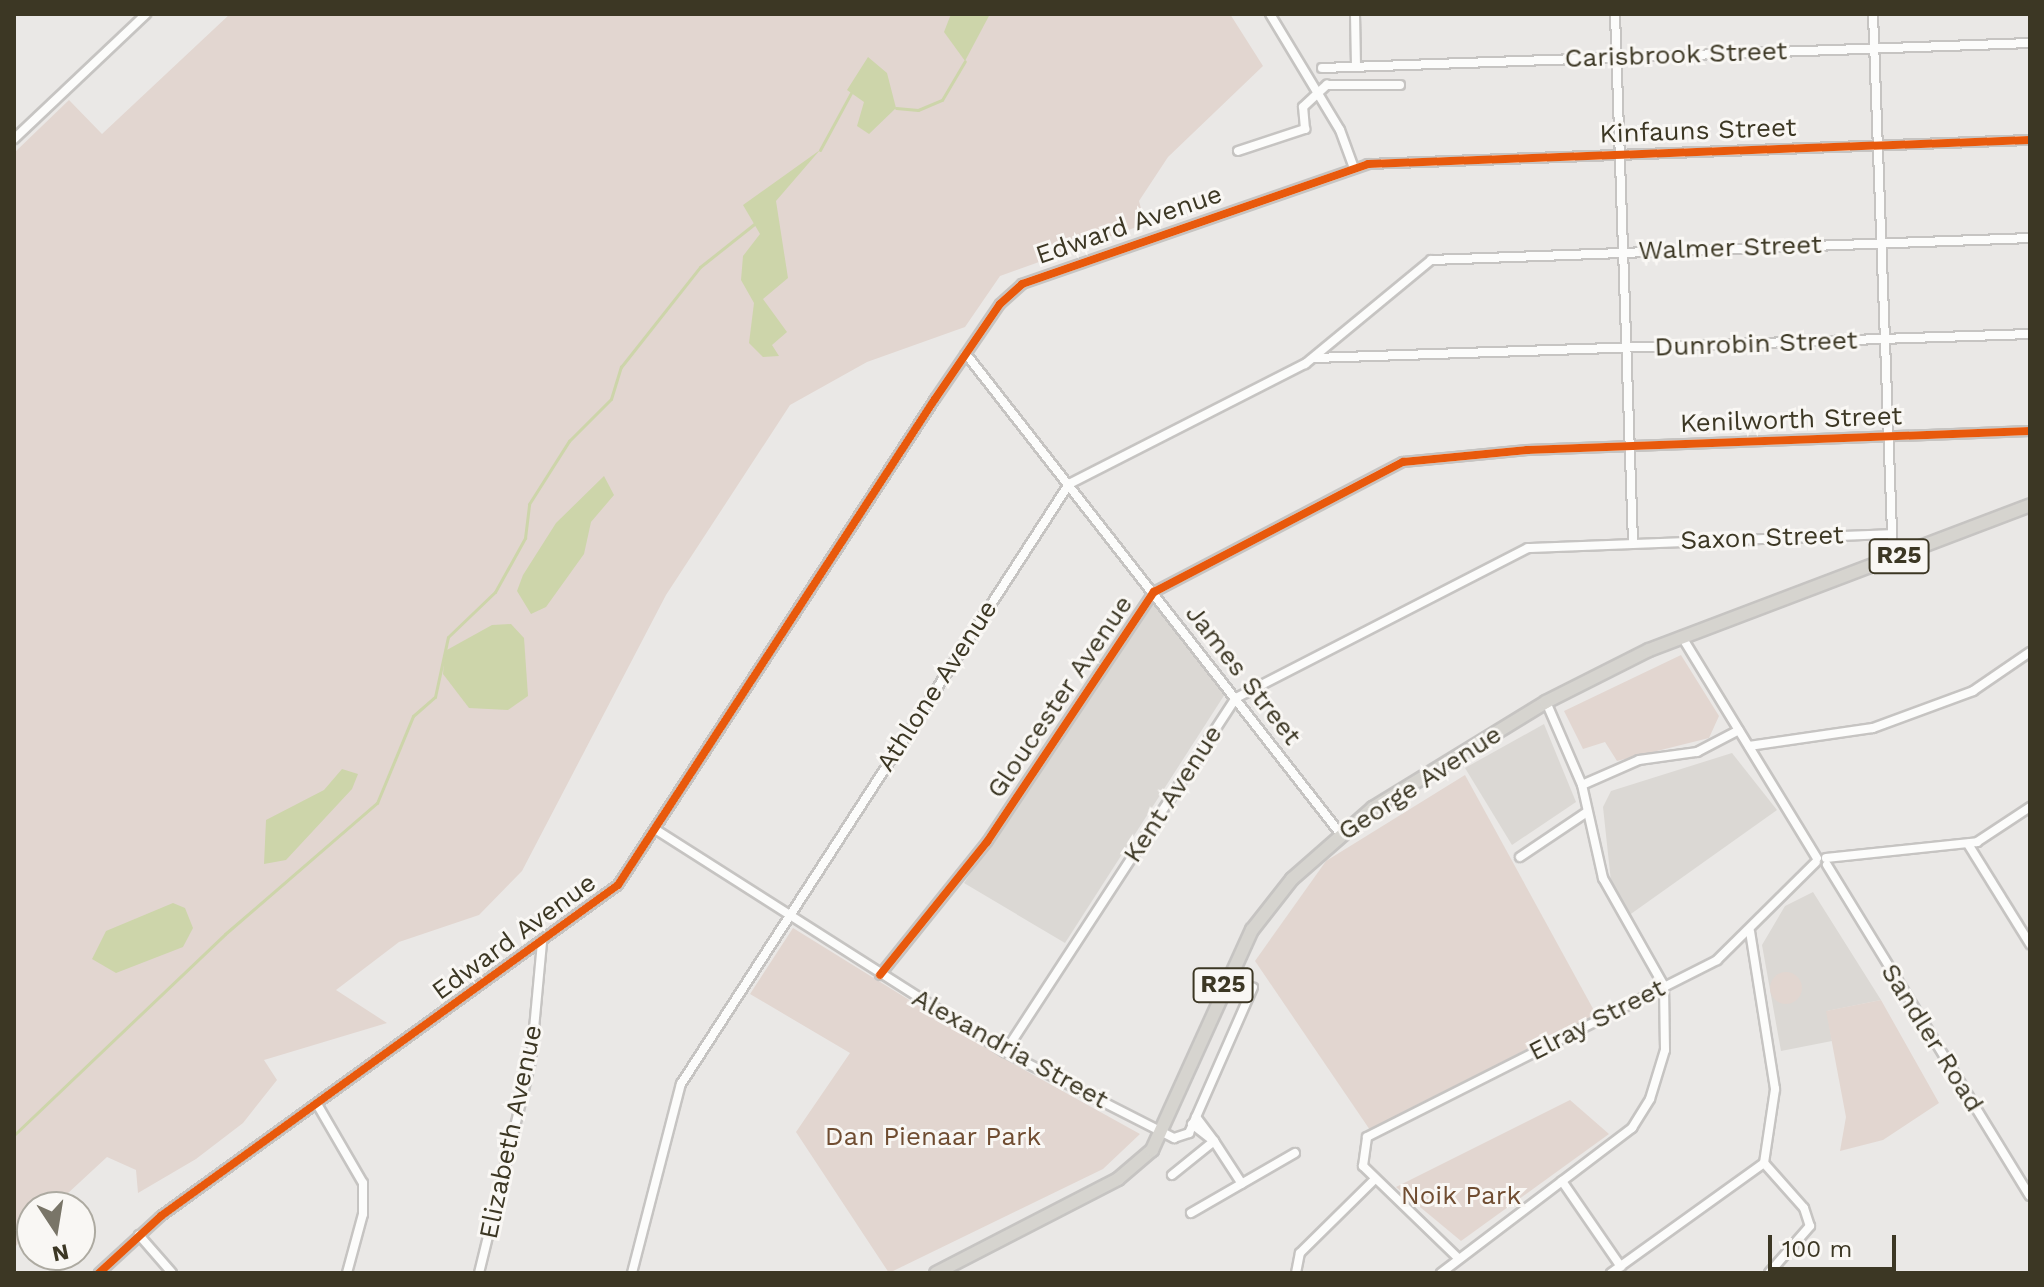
<!DOCTYPE html>
<html>
<head>
<meta charset="utf-8">
<style>
  body { margin:0 }
  #map { position:relative; width:2044px; height:1287px; overflow:hidden; background:#eae8e6; font-family:"Work Sans",sans-serif }
  div>[style] { position:absolute }
  [style*='--x'] { left:calc(var(--x)*1px); top:calc(var(--y)*1px); width:calc(var(--w)*1px); rotate:calc(var(--a)*1deg) }
  .built>* { inset:0; background:#dbd8d4 }
  .green>* { inset:0; background:#e2d6d0 }
  .round { border-radius:50% }
  .water>* { inset:0; background:#cdd5aa }
  .stream>* { height:3px; margin:-1.5px; padding:0 1.5px; transform-origin:1.5px; border-radius:1.5px; background:#cdd5aa }
  .roads { filter:drop-shadow(2px 0 #c6c4c2) drop-shadow(-2px 0 #c6c4c2) drop-shadow(0 2px #c6c4c2) drop-shadow(0 -2px #c6c4c2) }
  .minor>* { height:8px; margin:-4px; padding:0 4px; transform-origin:4px; border-radius:4px; background:#fcfcfb }
  .primary>* { height:12px; margin:-6px; padding:0 6px; transform-origin:6px; border-radius:6px; background:#d6d4cf }
  .cycleway>* { height:8px; margin:-4px; padding:0 4px; transform-origin:4px; border-radius:4px; background:#e8590c }
  span { translate:-50% -50%; white-space:nowrap; text-align:center; line-height:1.15; -webkit-text-stroke:6px #f9f7f4; paint-order:stroke }
  .shield-label span { padding:2px 6px; background:#f9f7f4; border:2px solid; border-radius:6px; -webkit-text-stroke-width:0 }
  .shield-label { font-size:24px; color:#3c3724; font-weight:700 }
  .street-label { font-size:26px; color:#3c3724 }
  .park-label { font-size:26px; color:#704d31 }
  .frame { position:absolute; inset:0; border:16px solid #3c3724; pointer-events:none }
  .north { position:absolute; left:16px; top:1191px; width:80px; height:80px; box-sizing:border-box; background:#f9f7f4; border:2px solid #adaaa1; border-radius:50%; rotate:168deg; font-size:22px; font-weight:700; line-height:32px; text-align:center; color:#3c3724 }
  .north::after { content:''; display:block; margin:auto; width:28px; height:36px; background:#797568; clip-path:polygon(50% 0,100% 100%,50% 72%,0 100%) }
  .scale { position:absolute; left:1768px; top:1235px; width:128px; height:36px; box-sizing:border-box; border:4px solid #3c3724; border-top:0; padding-left:10px; font-size:24px; line-height:28px; white-space:nowrap; color:#3c3724; -webkit-text-stroke:6px #f9f7f4; paint-order:stroke }
</style>
</head>
<body>
<div id="map">
  <div class="built">
    <div style="clip-path:polygon(1152px 601px,1225px 694px,1065px 943px,964px 883px)"></div>
    <div style="clip-path:polygon(1544px 724px,1576px 802px,1512px 845px,1465px 768px)"></div>
    <div style="clip-path:polygon(1732px 753px,1777px 810px,1628px 916px,1612px 891px,1603px 807px,1611px 791px)"></div>
    <div style="clip-path:polygon(1813px 892px,1881px 1000px,1827px 1011px,1832px 1041px,1781px 1051px,1762px 945px,1785px 906px)"></div>
  </div>
  <div class="green">
    <div style="clip-path:polygon(230px 14px,1230px 14px,1263px 66px,1168px 157px,1139px 201px,1145px 224px,1000px 276px,965px 327px,867px 362px,790px 405px,666px 595px,522px 871px,479px 915px,399px 942px,336px 990px,387px 1023px,264px 1060px,277px 1080px,243px 1123px,196px 1159px,138px 1193px,136px 1170px,107px 1157px,53px 1207px,32px 1207px,32px 1229px,14px 1248px,14px 153px,69px 100px,102px 134px)"></div>
    <div style="clip-path:polygon(1681px 655px,1719px 716px,1709px 738px,1617px 761px,1605px 742px,1583px 749px,1564px 711px)"></div>
    <div style="clip-path:polygon(1465px 775px,1597px 1016px,1370px 1130px,1255px 961px,1326px 861px)"></div>
    <div style="clip-path:polygon(793px 928px,1003px 1058px,1140px 1134px,1103px 1169px,889px 1273px,796px 1132px,850px 1053px,750px 994px)"></div>
    <div class="round" style="left:1770px;top:972px;width:32px;height:32px"></div>
    <div style="clip-path:polygon(1881px 1000px,1939px 1103px,1883px 1140px,1840px 1151px,1846px 1117px,1826px 1011px)"></div>
    <div style="clip-path:polygon(1570px 1100px,1609px 1134px,1461px 1241px,1396px 1187px)"></div>
  </div>
  <div class="water">
    <div style="clip-path:polygon(951px 14px,990px 14px,965px 61px,944px 32px)"></div>
    <div style="clip-path:polygon(868px 57px,887px 73px,896px 108px,869px 134px,857px 126px,864px 102px,847px 90px)"></div>
    <div style="clip-path:polygon(820px 150px,776px 201px,788px 278px,763px 299px,787px 332px,772px 345px,779px 356px,763px 357px,749px 343px,754px 303px,741px 280px,743px 256px,760px 234px,743px 205px)"></div>
    <div style="clip-path:polygon(604px 476px,614px 495px,591px 522px,584px 554px,546px 607px,531px 614px,517px 591px,523px 575px,556px 523px)"></div>
    <div style="clip-path:polygon(511px 624px,524px 638px,528px 696px,508px 710px,469px 708px,443px 674px,445px 651px,492px 625px)"></div>
    <div style="clip-path:polygon(342px 769px,358px 774px,352px 789px,286px 860px,264px 864px,266px 820px,324px 790px)"></div>
    <div style="clip-path:polygon(173px 903px,185px 908px,193px 928px,183px 947px,116px 973px,92px 959px,106px 931px)"></div>
  </div>
  <div class="stream">
    <div style="--x:896;--y:108;--w:22;--a:5"></div>
    <div style="--x:918;--y:110;--w:26;--a:-23"></div>
    <div style="--x:942;--y:100;--w:45;--a:-59.5"></div>
    <div style="--x:820;--y:150;--w:65;--a:-61.5"></div>
    <div style="--x:14;--y:1135;--w:291;--a:-43.6"></div>
    <div style="--x:225;--y:934;--w:201;--a:-40.8"></div>
    <div style="--x:377;--y:803;--w:94;--a:-67.5"></div>
    <div style="--x:413;--y:716;--w:29;--a:-41"></div>
    <div style="--x:435;--y:697;--w:61;--a:-77.8"></div>
    <div style="--x:448;--y:637;--w:65;--a:-43.8"></div>
    <div style="--x:495;--y:592;--w:62;--a:-60.9"></div>
    <div style="--x:525;--y:538;--w:34;--a:-83"></div>
    <div style="--x:529;--y:504;--w:75;--a:-57.6"></div>
    <div style="--x:569;--y:441;--w:59;--a:-45"></div>
    <div style="--x:611;--y:399;--w:34;--a:-73"></div>
    <div style="--x:621;--y:367;--w:127;--a:-51.7"></div>
    <div style="--x:700;--y:267;--w:74;--a:-38.4"></div>
  </div>
  <div class="roads">
    <div class="minor">
      <div style="--x:1270;--y:14;--w:135;--a:58.9"></div>
      <div style="--x:1340;--y:130;--w:40;--a:69.8"></div>
      <div style="--x:1355;--y:14;--w:53;--a:88.9"></div>
      <div style="--x:1615;--y:14;--w:528;--a:88.05"></div>
      <div style="--x:1873;--y:14;--w:545;--a:87.9"></div>
      <div style="--x:1322;--y:68;--w:708;--a:-2.02"></div>
      <div style="--x:14;--y:139;--w:182;--a:-43.4"></div>
      <div style="--x:1238;--y:151;--w:71;--a:-18.2"></div>
      <div style="--x:1305;--y:129;--w:22;--a:-95"></div>
      <div style="--x:1303;--y:107;--w:33;--a:-43"></div>
      <div style="--x:1327;--y:85;--w:73;--a:0"></div>
      <div style="--x:966;--y:354;--w:606;--a:52.03"></div>
      <div style="--x:1314;--y:358;--w:716;--a:-1.92"></div>
      <div style="--x:1682;--y:637;--w:259;--a:58.6"></div>
      <div style="--x:1749;--y:746;--w:125;--a:-8.3"></div>
      <div style="--x:1873;--y:728;--w:107;--a:-20.3"></div>
      <div style="--x:1973;--y:691;--w:69;--a:-34.4"></div>
      <div style="--x:1582;--y:785;--w:62;--a:-23.7"></div>
      <div style="--x:1639;--y:760;--w:59;--a:-7.9"></div>
      <div style="--x:1697;--y:752;--w:47;--a:-27.6"></div>
      <div style="--x:658;--y:831;--w:411;--a:32.5"></div>
      <div style="--x:1005;--y:1052;--w:190;--a:27"></div>
      <div style="--x:1174;--y:1138;--w:16;--a:-18"></div>
      <div style="--x:1189;--y:1133;--w:159;--a:-66.3"></div>
      <div style="--x:1968;--y:844;--w:118;--a:58.2"></div>
      <div style="--x:1520;--y:857;--w:81;--a:-33.9"></div>
      <div style="--x:1826;--y:858;--w:152;--a:-6"></div>
      <div style="--x:1977;--y:842;--w:64;--a:-33.4"></div>
      <div style="--x:1827;--y:865;--w:388;--a:58.5"></div>
      <div style="--x:880;--y:975;--w:171;--a:-51.2"></div>
      <div style="--x:987;--y:842;--w:301;--a:-56.3"></div>
      <div style="--x:1154;--y:592;--w:281;--a:-27.6"></div>
      <div style="--x:1403;--y:462;--w:125;--a:-5.5"></div>
      <div style="--x:1527;--y:450;--w:503;--a:-2.16"></div>
      <div style="--x:1005;--y:1052;--w:423;--a:-56.9"></div>
      <div style="--x:1236;--y:698;--w:328;--a:-27.2"></div>
      <div style="--x:1528;--y:548;--w:364;--a:-2.2"></div>
      <div style="--x:317;--y:1104;--w:91;--a:59.8"></div>
      <div style="--x:363;--y:1183;--w:31;--a:90"></div>
      <div style="--x:363;--y:1214;--w:61;--a:105.2"></div>
      <div style="--x:1196;--y:1117;--w:30;--a:53"></div>
      <div style="--x:1192;--y:1124;--w:28;--a:38"></div>
      <div style="--x:1214;--y:1141;--w:51;--a:56.9"></div>
      <div style="--x:1764;--y:1163;--w:60;--a:48.4"></div>
      <div style="--x:1804;--y:1208;--w:19;--a:72"></div>
      <div style="--x:1810;--y:1226;--w:62;--a:131.1"></div>
      <div style="--x:1172;--y:1175;--w:54;--a:-39"></div>
      <div style="--x:1562;--y:1181;--w:104;--a:55.5"></div>
      <div style="--x:1191;--y:1213;--w:120;--a:-30"></div>
      <div style="--x:139;--y:1235;--w:50;--a:49"></div>
      <div style="--x:1457;--y:1257;--w:131;--a:-135.9"></div>
      <div style="--x:1363;--y:1166;--w:29;--a:-82"></div>
      <div style="--x:1367;--y:1137;--w:392;--a:-26.8"></div>
      <div style="--x:1717;--y:960;--w:139;--a:-44.7"></div>
      <div style="--x:99;--y:1273;--w:84;--a:-42.6"></div>
      <div style="--x:161;--y:1216;--w:564;--a:-35.92"></div>
      <div style="--x:618;--y:885;--w:580;--a:-56.89"></div>
      <div style="--x:935;--y:399;--w:115;--a:-55.6"></div>
      <div style="--x:1000;--y:304;--w:30;--a:-42"></div>
      <div style="--x:1022;--y:284;--w:366;--a:-19.1"></div>
      <div style="--x:1368;--y:164;--w:662;--a:-2.08"></div>
      <div style="--x:479;--y:1273;--w:218;--a:-76.2"></div>
      <div style="--x:531;--y:1061;--w:120;--a:-84.7"></div>
      <div style="--x:632;--y:1273;--w:195;--a:-75.5"></div>
      <div style="--x:681;--y:1084;--w:715;--a:-57.11"></div>
      <div style="--x:1069;--y:484;--w:265;--a:-27"></div>
      <div style="--x:1305;--y:364;--w:163;--a:-39.5"></div>
      <div style="--x:1431;--y:260;--w:599;--a:-2.1"></div>
      <div style="--x:1296;--y:1273;--w:20;--a:-79"></div>
      <div style="--x:1300;--y:1253;--w:105;--a:-44.6"></div>
      <div style="--x:1441;--y:1273;--w:240;--a:-37.2"></div>
      <div style="--x:1632;--y:1128;--w:34;--a:-58"></div>
      <div style="--x:1650;--y:1099;--w:51;--a:-73"></div>
      <div style="--x:1665;--y:1050;--w:64;--a:-90.9"></div>
      <div style="--x:1664;--y:986;--w:124;--a:-119.5"></div>
      <div style="--x:1603;--y:878;--w:95;--a:-102.7"></div>
      <div style="--x:1582;--y:785;--w:90;--a:-113.4"></div>
      <div style="--x:1611;--y:1273;--w:188;--a:-35.7"></div>
      <div style="--x:1764;--y:1163;--w:75;--a:-81.5"></div>
      <div style="--x:1775;--y:1089;--w:159;--a:-99"></div>
    </div>
    <div class="primary">
      <div style="--x:936;--y:1273;--w:205;--a:-27.3"></div>
      <div style="--x:1118;--y:1179;--w:45;--a:-40.5"></div>
      <div style="--x:1152;--y:1150;--w:242;--a:-65.6"></div>
      <div style="--x:1252;--y:930;--w:65;--a:-51.9"></div>
      <div style="--x:1292;--y:879;--w:108;--a:-41.2"></div>
      <div style="--x:1373;--y:808;--w:203;--a:-31.5"></div>
      <div style="--x:1546;--y:702;--w:115;--a:-26.8"></div>
      <div style="--x:1649;--y:650;--w:408;--a:-20.8"></div>
    </div>
  </div>
  <div class="cycleway">
    <div style="--x:880;--y:975;--w:171;--a:-51.2"></div>
    <div style="--x:987;--y:842;--w:301;--a:-56.3"></div>
    <div style="--x:1154;--y:592;--w:281;--a:-27.6"></div>
    <div style="--x:1403;--y:462;--w:125;--a:-5.5"></div>
    <div style="--x:1527;--y:450;--w:503;--a:-2.16"></div>
    <div style="--x:99;--y:1273;--w:84;--a:-42.6"></div>
    <div style="--x:161;--y:1216;--w:564;--a:-35.92"></div>
    <div style="--x:618;--y:885;--w:580;--a:-56.89"></div>
    <div style="--x:935;--y:399;--w:115;--a:-55.6"></div>
    <div style="--x:1000;--y:304;--w:30;--a:-42"></div>
    <div style="--x:1022;--y:284;--w:366;--a:-19.1"></div>
    <div style="--x:1368;--y:164;--w:662;--a:-2.08"></div>
  </div>
  <div class="shield-label">
    <span style="left:1899px;top:556px">R25</span>
    <span style="left:1223px;top:985px">R25</span>
  </div>
  <div class="street-label">
    <span style="left:1676px;top:55px;rotate:-2deg">Carisbrook Street</span>
    <span style="left:1698px;top:131px;rotate:-2deg">Kinfauns Street</span>
    <span style="left:1129px;top:225px;rotate:-19deg">Edward Avenue</span>
    <span style="left:1730px;top:248px;rotate:-2deg">Walmer Street</span>
    <span style="left:1756px;top:344px;rotate:-2deg">Dunrobin Street</span>
    <span style="left:1791px;top:420px;rotate:-2deg">Kenilworth Street</span>
    <span style="left:1762px;top:538px;rotate:-2deg">Saxon Street</span>
    <span style="left:1243px;top:675px;rotate:52deg">James Street</span>
    <span style="left:937px;top:686px;rotate:-57deg">Athlone Avenue</span>
    <span style="left:1060px;top:697px;rotate:-56deg">Gloucester Avenue</span>
    <span style="left:1420px;top:783px;rotate:-33deg">George Avenue</span>
    <span style="left:1173px;top:794px;rotate:-57deg">Kent Avenue</span>
    <span style="left:514px;top:937px;rotate:-36deg">Edward Avenue</span>
    <span style="left:1597px;top:1020px;rotate:-27deg">Elray Street</span>
    <span style="left:1932px;top:1038px;rotate:58deg">Sandler Road</span>
    <span style="left:1010px;top:1049px;rotate:29deg">Alexandria Street</span>
    <span style="left:511px;top:1132px;rotate:-78deg">Elizabeth Avenue</span>
  </div>
  <div class="park-label">
    <span style="left:933px;top:1137px">Dan Pienaar Park</span>
    <span style="left:1461px;top:1196px">Noik Park</span>
  </div>
  <div class="frame"></div>
  <div class="north">N</div>
  <div class="scale">100 m</div>
</div>
</body>
</html>
